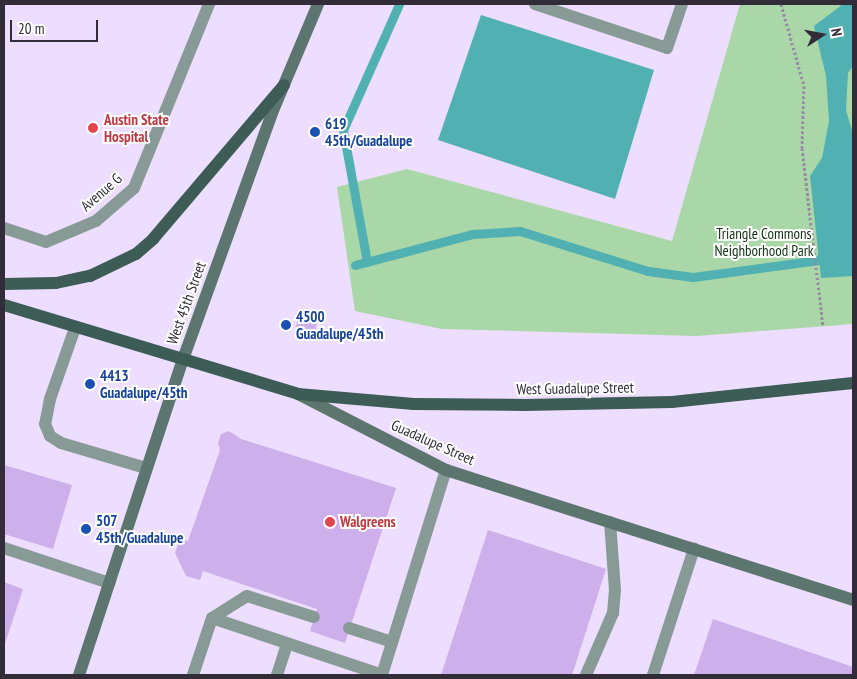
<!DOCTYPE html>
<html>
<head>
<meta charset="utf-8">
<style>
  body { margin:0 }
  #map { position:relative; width:857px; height:679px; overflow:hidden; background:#edddfe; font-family:"PT Sans Narrow",sans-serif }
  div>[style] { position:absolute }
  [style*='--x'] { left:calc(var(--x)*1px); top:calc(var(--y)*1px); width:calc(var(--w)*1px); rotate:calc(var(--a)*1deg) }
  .green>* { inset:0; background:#a9d7a7 }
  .water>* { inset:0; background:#51b1b2 }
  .stream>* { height:9px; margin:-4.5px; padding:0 4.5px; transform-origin:4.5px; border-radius:4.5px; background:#51b1b2 }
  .building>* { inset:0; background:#cdafec }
  .path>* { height:3px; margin-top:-1.5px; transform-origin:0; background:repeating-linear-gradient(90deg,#978ba3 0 2.5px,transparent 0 5px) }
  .lane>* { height:12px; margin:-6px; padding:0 6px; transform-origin:6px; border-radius:6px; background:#889a95 }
  .secondary>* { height:12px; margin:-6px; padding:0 6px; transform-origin:6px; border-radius:6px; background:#5c766f }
  .primary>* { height:12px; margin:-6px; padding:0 6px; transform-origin:6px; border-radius:6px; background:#3c5c55 }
  .dots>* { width:14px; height:14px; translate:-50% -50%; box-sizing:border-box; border:2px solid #fff; border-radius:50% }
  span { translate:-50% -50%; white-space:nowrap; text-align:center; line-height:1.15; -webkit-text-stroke:4px #fff; paint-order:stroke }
  .health-label { font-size:15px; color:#be3a42; font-weight:700 }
  .left { translate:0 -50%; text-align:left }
  .transit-label { font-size:15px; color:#164399; font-weight:700 }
  .street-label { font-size:15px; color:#322c39 }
  .park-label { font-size:15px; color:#0e3210 }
  .frame { position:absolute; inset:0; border:5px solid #322c39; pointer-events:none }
  .north { position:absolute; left:797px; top:10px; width:50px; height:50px; -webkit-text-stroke:4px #fff; paint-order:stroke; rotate:79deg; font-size:14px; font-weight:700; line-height:20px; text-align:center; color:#322c39 }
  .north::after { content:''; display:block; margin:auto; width:18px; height:22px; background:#322c39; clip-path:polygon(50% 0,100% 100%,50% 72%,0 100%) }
  .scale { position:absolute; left:10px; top:20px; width:88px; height:22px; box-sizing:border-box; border:2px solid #322c39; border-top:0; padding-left:6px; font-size:15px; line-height:18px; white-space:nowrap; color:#322c39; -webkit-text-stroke:4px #fff; paint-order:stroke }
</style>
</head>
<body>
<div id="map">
  <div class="green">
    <div style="clip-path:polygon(740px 4px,853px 4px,853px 324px,697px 336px,442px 329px,355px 311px,337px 187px,407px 169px,672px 241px)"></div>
  </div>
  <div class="water">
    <div style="clip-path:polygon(843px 4px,853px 4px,853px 66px,848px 73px,846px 110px,853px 134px,853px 276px,821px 278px,810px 176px,822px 158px,829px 121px,826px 76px,814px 26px)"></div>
    <div style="clip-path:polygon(481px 15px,654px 70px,615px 199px,438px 140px)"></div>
  </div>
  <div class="stream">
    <div style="--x:367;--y:262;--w:134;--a:-100.3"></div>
    <div style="--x:343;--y:130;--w:138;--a:-66"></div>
    <div style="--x:355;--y:265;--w:121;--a:-14.8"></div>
    <div style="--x:472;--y:234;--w:48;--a:-3.6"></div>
    <div style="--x:520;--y:231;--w:134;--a:17.4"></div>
    <div style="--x:648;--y:271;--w:45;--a:7.6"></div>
    <div style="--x:693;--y:277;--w:127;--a:-7.7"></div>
    <div style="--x:819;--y:260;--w:12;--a:-55"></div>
  </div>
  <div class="building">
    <div style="clip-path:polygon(298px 318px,317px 322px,315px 332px,296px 327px)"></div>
    <div style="clip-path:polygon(229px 431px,241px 439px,396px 488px,345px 643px,310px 631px,317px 609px,203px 571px,200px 580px,186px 576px,175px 553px,180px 539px,188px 541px,220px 450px,218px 443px,221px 434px)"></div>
    <div style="clip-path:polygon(4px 465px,72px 485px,53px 549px,4px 534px)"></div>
    <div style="clip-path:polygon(488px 530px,606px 569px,572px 675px,441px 675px)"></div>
    <div style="clip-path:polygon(4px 582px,23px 589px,4px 647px)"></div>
    <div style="clip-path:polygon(713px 619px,853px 667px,853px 675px,694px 675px)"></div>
  </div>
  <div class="path">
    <div style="--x:781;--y:4;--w:85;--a:74.3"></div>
    <div style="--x:804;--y:86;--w:62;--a:91.8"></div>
    <div style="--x:802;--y:148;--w:179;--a:83.3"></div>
  </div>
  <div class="lane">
    <div style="--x:535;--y:4;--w:139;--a:18.4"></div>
    <div style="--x:667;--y:48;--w:46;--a:-71.2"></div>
    <div style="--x:4;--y:228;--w:44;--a:18.4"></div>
    <div style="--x:46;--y:242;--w:54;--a:-22.8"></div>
    <div style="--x:96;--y:221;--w:50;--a:-41"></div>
    <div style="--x:134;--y:188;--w:199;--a:-67.8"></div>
    <div style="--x:75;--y:328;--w:75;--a:109.4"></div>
    <div style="--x:50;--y:399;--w:25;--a:101"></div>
    <div style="--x:45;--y:424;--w:13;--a:67"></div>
    <div style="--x:50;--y:436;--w:13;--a:32"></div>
    <div style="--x:61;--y:443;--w:89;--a:16.4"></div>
    <div style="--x:4;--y:548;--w:111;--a:18.4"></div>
    <div style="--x:212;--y:618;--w:41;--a:-32.2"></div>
    <div style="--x:247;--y:596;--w:70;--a:17.4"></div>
    <div style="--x:349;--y:628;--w:45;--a:18"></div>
    <div style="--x:193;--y:675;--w:60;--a:-71.6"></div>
    <div style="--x:212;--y:618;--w:179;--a:18.5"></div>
    <div style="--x:277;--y:675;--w:33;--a:-72"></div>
    <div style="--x:382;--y:675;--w:215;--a:-72.7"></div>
    <div style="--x:586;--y:675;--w:68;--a:-66.5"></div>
    <div style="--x:613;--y:613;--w:23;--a:-85"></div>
    <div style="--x:615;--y:590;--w:68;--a:-94.2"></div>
    <div style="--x:653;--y:675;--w:133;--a:-72"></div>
  </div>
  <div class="secondary">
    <div style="--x:298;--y:394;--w:166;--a:27.2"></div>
    <div style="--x:446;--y:470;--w:427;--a:17.7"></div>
    <div style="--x:79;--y:675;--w:330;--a:-71.8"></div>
    <div style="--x:182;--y:362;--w:265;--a:-70.1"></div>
    <div style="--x:272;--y:113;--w:118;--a:-67.1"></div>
  </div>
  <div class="primary">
    <div style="--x:4;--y:284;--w:52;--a:-1.1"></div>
    <div style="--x:56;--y:283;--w:35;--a:-12"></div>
    <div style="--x:90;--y:276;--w:51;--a:-25.6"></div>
    <div style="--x:136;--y:254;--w:23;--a:-41"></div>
    <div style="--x:153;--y:239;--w:202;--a:-49.6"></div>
    <div style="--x:4;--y:305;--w:307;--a:16.8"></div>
    <div style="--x:298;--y:394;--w:116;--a:4.9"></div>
    <div style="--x:414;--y:404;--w:111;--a:0.5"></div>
    <div style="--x:525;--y:405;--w:147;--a:-1.2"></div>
    <div style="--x:672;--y:402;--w:182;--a:-6"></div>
  </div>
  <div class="dots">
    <div style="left:93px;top:128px;background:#e0444e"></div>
    <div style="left:315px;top:132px;background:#1a4fb4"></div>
    <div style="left:286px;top:325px;background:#1a4fb4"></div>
    <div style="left:90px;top:384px;background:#1a4fb4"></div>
    <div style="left:330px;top:522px;background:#e0444e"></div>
    <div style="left:86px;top:529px;background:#1a4fb4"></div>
  </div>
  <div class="health-label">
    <span class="left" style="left:104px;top:128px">Austin State<br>Hospital</span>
    <span class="left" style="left:340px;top:522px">Walgreens</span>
  </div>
  <div class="transit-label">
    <span class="left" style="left:325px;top:132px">619<br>45th/Guadalupe</span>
    <span class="left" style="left:296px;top:325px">4500<br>Guadalupe/45th</span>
    <span class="left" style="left:100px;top:384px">4413<br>Guadalupe/45th</span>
    <span class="left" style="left:96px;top:529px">507<br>45th/Guadalupe</span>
  </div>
  <div class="street-label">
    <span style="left:101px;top:192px;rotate:-41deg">Avenue G</span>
    <span style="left:186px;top:303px;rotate:-70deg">West 45th Street</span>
    <span style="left:575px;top:388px;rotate:-1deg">West Guadalupe Street</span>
    <span style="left:433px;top:442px;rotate:24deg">Guadalupe Street</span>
  </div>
  <div class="park-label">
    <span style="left:764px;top:242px">Triangle Commons<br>Neighborhood Park</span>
  </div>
  <div class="frame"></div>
  <div class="north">N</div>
  <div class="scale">20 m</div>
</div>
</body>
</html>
